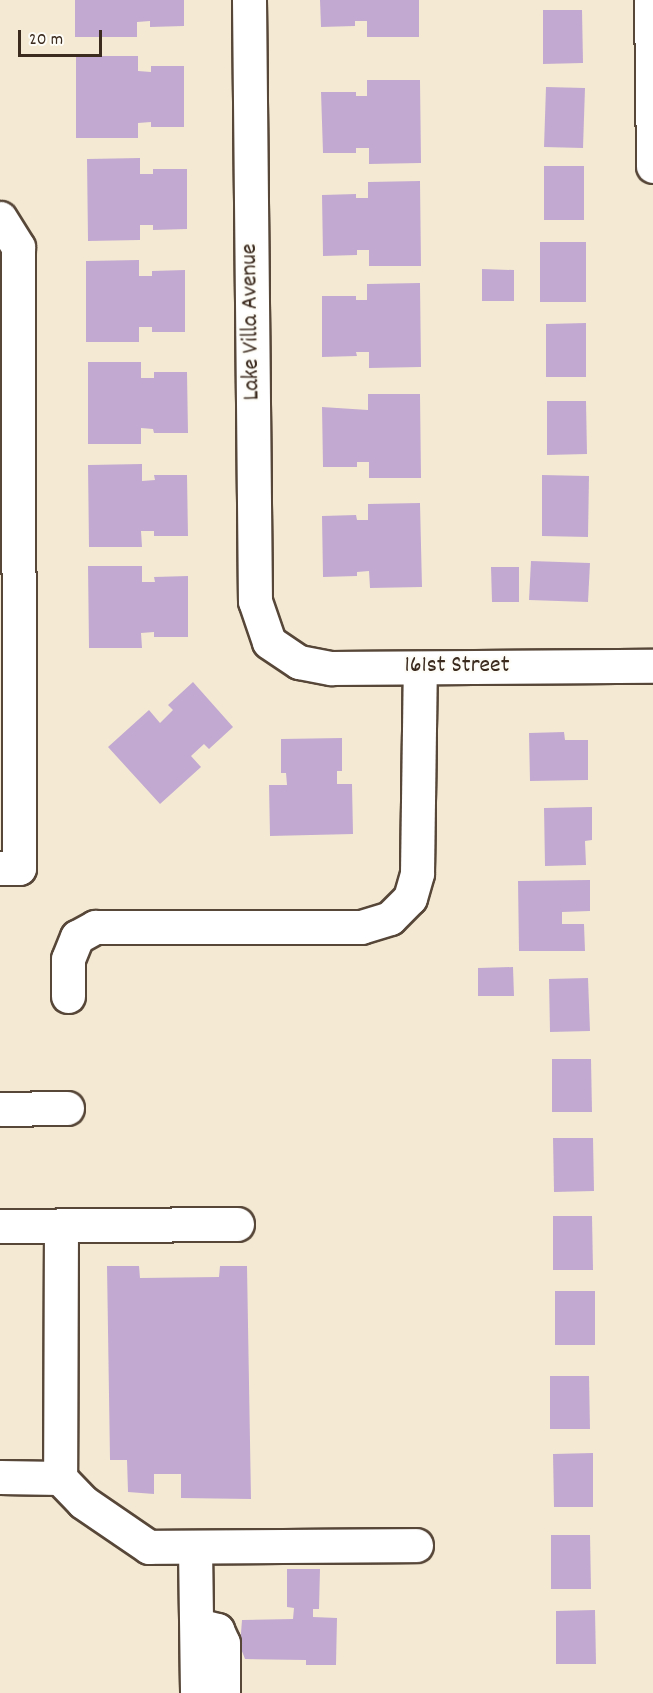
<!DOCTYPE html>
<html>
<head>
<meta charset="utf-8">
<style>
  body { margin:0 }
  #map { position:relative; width:653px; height:1693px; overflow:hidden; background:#f4ead3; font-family:Dekko,sans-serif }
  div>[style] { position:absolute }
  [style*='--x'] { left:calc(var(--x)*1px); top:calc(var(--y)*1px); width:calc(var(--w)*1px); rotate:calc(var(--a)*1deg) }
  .building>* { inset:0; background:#c2a9d1 }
  .roads { filter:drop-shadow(2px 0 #574739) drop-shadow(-2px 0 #574739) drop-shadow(0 2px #574739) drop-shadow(0 -2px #574739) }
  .minor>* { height:33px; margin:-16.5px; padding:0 16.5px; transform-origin:16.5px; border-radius:16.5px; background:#fff }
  span { translate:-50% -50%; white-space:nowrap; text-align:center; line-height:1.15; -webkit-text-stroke:4.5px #fdfcf7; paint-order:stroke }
  .street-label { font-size:24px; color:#3b2a1e }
  .scale { position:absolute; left:18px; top:30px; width:84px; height:27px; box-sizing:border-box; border:3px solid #3b2a1e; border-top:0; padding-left:8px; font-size:18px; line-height:21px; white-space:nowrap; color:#3b2a1e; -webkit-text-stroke:4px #fdfcf7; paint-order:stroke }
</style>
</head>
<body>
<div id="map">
  <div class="building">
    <div style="clip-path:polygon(75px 0,184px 0,184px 26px,150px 27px,150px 21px,137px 22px,137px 37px,75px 37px)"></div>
    <div style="clip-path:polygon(320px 0,419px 0,419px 37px,367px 37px,367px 21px,355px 21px,355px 26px,321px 27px)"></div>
    <div style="clip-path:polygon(543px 10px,582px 10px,583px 63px,543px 64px)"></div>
    <div style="clip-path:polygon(76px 56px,138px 56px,138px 71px,151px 72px,151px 66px,184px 66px,184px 127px,151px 127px,151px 122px,138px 123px,138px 138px,76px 138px)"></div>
    <div style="clip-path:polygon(367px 80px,420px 80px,421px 163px,369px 164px,369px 148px,356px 148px,356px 153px,323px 153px,321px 92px,356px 92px,356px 96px,367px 96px)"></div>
    <div style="clip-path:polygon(546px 87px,585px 88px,583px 148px,544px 147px)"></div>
    <div style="clip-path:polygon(140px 158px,140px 174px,153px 174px,153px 169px,187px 169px,187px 229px,153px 230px,153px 225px,140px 225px,140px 240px,88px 241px,87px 159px)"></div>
    <div style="clip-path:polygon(544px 166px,584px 166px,584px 220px,544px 220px)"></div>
    <div style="clip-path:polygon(420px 181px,421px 266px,369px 266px,369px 250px,357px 250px,357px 255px,323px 256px,322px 195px,356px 194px,356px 198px,368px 198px,368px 182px)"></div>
    <div style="clip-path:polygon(540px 242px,586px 242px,586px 302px,540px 302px)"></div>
    <div style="clip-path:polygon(139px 260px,139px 276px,152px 276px,152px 271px,185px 270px,185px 332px,152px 332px,152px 327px,139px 327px,139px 342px,86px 342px,86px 261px)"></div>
    <div style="clip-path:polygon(482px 269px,514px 270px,514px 301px,482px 301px)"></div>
    <div style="clip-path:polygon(420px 283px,421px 367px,369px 368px,369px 352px,356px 352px,357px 356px,322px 357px,322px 296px,356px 296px,356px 300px,367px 300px,367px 284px)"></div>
    <div style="clip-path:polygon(586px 323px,586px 377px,546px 377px,546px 324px)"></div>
    <div style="clip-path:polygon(88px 362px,141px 362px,141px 378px,154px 378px,154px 372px,187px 372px,188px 433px,154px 433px,153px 429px,141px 428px,141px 444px,88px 444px)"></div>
    <div style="clip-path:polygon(368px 394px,420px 394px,421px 478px,369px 478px,369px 462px,357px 462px,357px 467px,323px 467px,322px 407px,368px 410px)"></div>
    <div style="clip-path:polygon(547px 401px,586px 401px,587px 454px,547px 455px)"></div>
    <div style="clip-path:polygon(142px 464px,142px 481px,155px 480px,154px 475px,187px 475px,188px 536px,154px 536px,154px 531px,141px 531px,142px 547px,89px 547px,88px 465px)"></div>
    <div style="clip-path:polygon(542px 475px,589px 476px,588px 537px,542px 536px)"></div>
    <div style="clip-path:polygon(420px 503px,422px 587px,370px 588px,369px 571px,357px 572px,357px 576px,323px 577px,322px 516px,356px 515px,357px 520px,368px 520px,368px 504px)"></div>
    <div style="clip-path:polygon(531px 561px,590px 563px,588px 602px,529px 600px)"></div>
    <div style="clip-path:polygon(88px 566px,142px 566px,142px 582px,155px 582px,154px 577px,188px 576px,188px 637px,154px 637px,154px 632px,141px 633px,142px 648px,89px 648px)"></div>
    <div style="clip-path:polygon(491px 567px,519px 567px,519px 602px,492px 602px)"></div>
    <div style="clip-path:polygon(193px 682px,233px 727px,209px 749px,204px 744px,191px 756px,201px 767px,160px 804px,108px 747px,149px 710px,160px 723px,173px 710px,168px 705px)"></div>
    <div style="clip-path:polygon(564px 732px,565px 740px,588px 740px,588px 780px,530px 781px,529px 733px)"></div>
    <div style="clip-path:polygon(342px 738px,342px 771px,337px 771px,337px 784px,352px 784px,353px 834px,270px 836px,269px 785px,287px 785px,286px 773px,281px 773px,281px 739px)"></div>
    <div style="clip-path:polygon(592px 807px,592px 840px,585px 841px,586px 865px,545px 866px,544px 808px)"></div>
    <div style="clip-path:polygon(590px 880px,590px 911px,562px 912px,562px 924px,584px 924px,585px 951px,519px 951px,518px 881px)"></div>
    <div style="clip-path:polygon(513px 967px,514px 996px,478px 996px,478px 968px)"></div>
    <div style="clip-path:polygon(588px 978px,590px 1031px,550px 1032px,549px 979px)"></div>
    <div style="clip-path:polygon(552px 1059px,591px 1059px,592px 1112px,552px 1112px)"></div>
    <div style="clip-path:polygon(553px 1138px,593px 1138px,594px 1191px,554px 1192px)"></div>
    <div style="clip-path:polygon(553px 1216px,592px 1216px,593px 1270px,553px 1270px)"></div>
    <div style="clip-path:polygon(107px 1266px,139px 1266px,140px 1278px,219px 1277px,220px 1266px,247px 1266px,251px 1499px,181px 1498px,181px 1474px,154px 1474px,154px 1494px,128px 1492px,127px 1460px,110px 1460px)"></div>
    <div style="clip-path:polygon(555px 1291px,595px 1291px,595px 1345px,555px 1345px)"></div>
    <div style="clip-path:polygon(550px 1376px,589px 1376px,590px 1429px,550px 1429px)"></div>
    <div style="clip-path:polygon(593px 1453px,593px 1507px,554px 1507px,553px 1454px)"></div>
    <div style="clip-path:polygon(551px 1535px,590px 1535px,591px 1589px,551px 1589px)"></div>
    <div style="clip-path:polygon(287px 1569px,320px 1569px,319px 1609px,313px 1609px,313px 1617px,337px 1618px,336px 1665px,306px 1665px,306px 1660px,245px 1659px,240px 1646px,242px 1620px,293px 1619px,294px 1608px,287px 1607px)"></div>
    <div style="clip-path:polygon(595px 1610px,596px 1664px,556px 1664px,556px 1611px)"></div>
  </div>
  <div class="roads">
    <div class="minor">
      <div style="--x:249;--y:0;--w:601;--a:89.43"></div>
      <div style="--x:255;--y:601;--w:43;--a:71.1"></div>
      <div style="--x:269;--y:642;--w:36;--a:34"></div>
      <div style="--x:299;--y:662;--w:33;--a:11"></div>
      <div style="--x:331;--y:668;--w:322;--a:-0.4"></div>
      <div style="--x:651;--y:0;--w:166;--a:89.3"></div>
      <div style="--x:0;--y:218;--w:34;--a:58"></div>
      <div style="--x:18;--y:247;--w:621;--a:89.91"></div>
      <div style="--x:19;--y:868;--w:19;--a:180"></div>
      <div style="--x:68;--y:996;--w:37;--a:-90"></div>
      <div style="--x:68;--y:959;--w:24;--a:-68"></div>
      <div style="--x:77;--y:937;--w:21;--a:-29"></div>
      <div style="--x:95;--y:927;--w:266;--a:0"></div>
      <div style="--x:361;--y:927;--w:30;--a:-17"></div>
      <div style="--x:390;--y:918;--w:28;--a:-45"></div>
      <div style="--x:410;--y:898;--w:26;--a:-74"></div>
      <div style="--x:417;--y:873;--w:205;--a:-89.2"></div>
      <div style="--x:0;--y:1109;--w:67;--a:-0.9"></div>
      <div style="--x:61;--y:1225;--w:253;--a:90.2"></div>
      <div style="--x:60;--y:1478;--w:33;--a:46"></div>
      <div style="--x:83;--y:1502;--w:80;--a:34.3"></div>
      <div style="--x:149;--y:1547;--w:267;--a:-0.4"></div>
      <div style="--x:0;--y:1226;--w:237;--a:-0.5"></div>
      <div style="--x:0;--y:1477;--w:60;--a:1"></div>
      <div style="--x:195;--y:1547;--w:146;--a:89.2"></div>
      <div style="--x:197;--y:1625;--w:21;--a:14"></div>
      <div style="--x:217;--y:1630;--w:14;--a:65"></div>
      <div style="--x:223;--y:1643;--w:50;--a:90"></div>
    </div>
  </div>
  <div class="street-label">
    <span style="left:252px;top:322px;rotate:-91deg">Lake Villa Avenue</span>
    <span style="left:457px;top:667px">161st Street</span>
  </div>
  <div class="scale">20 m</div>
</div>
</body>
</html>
